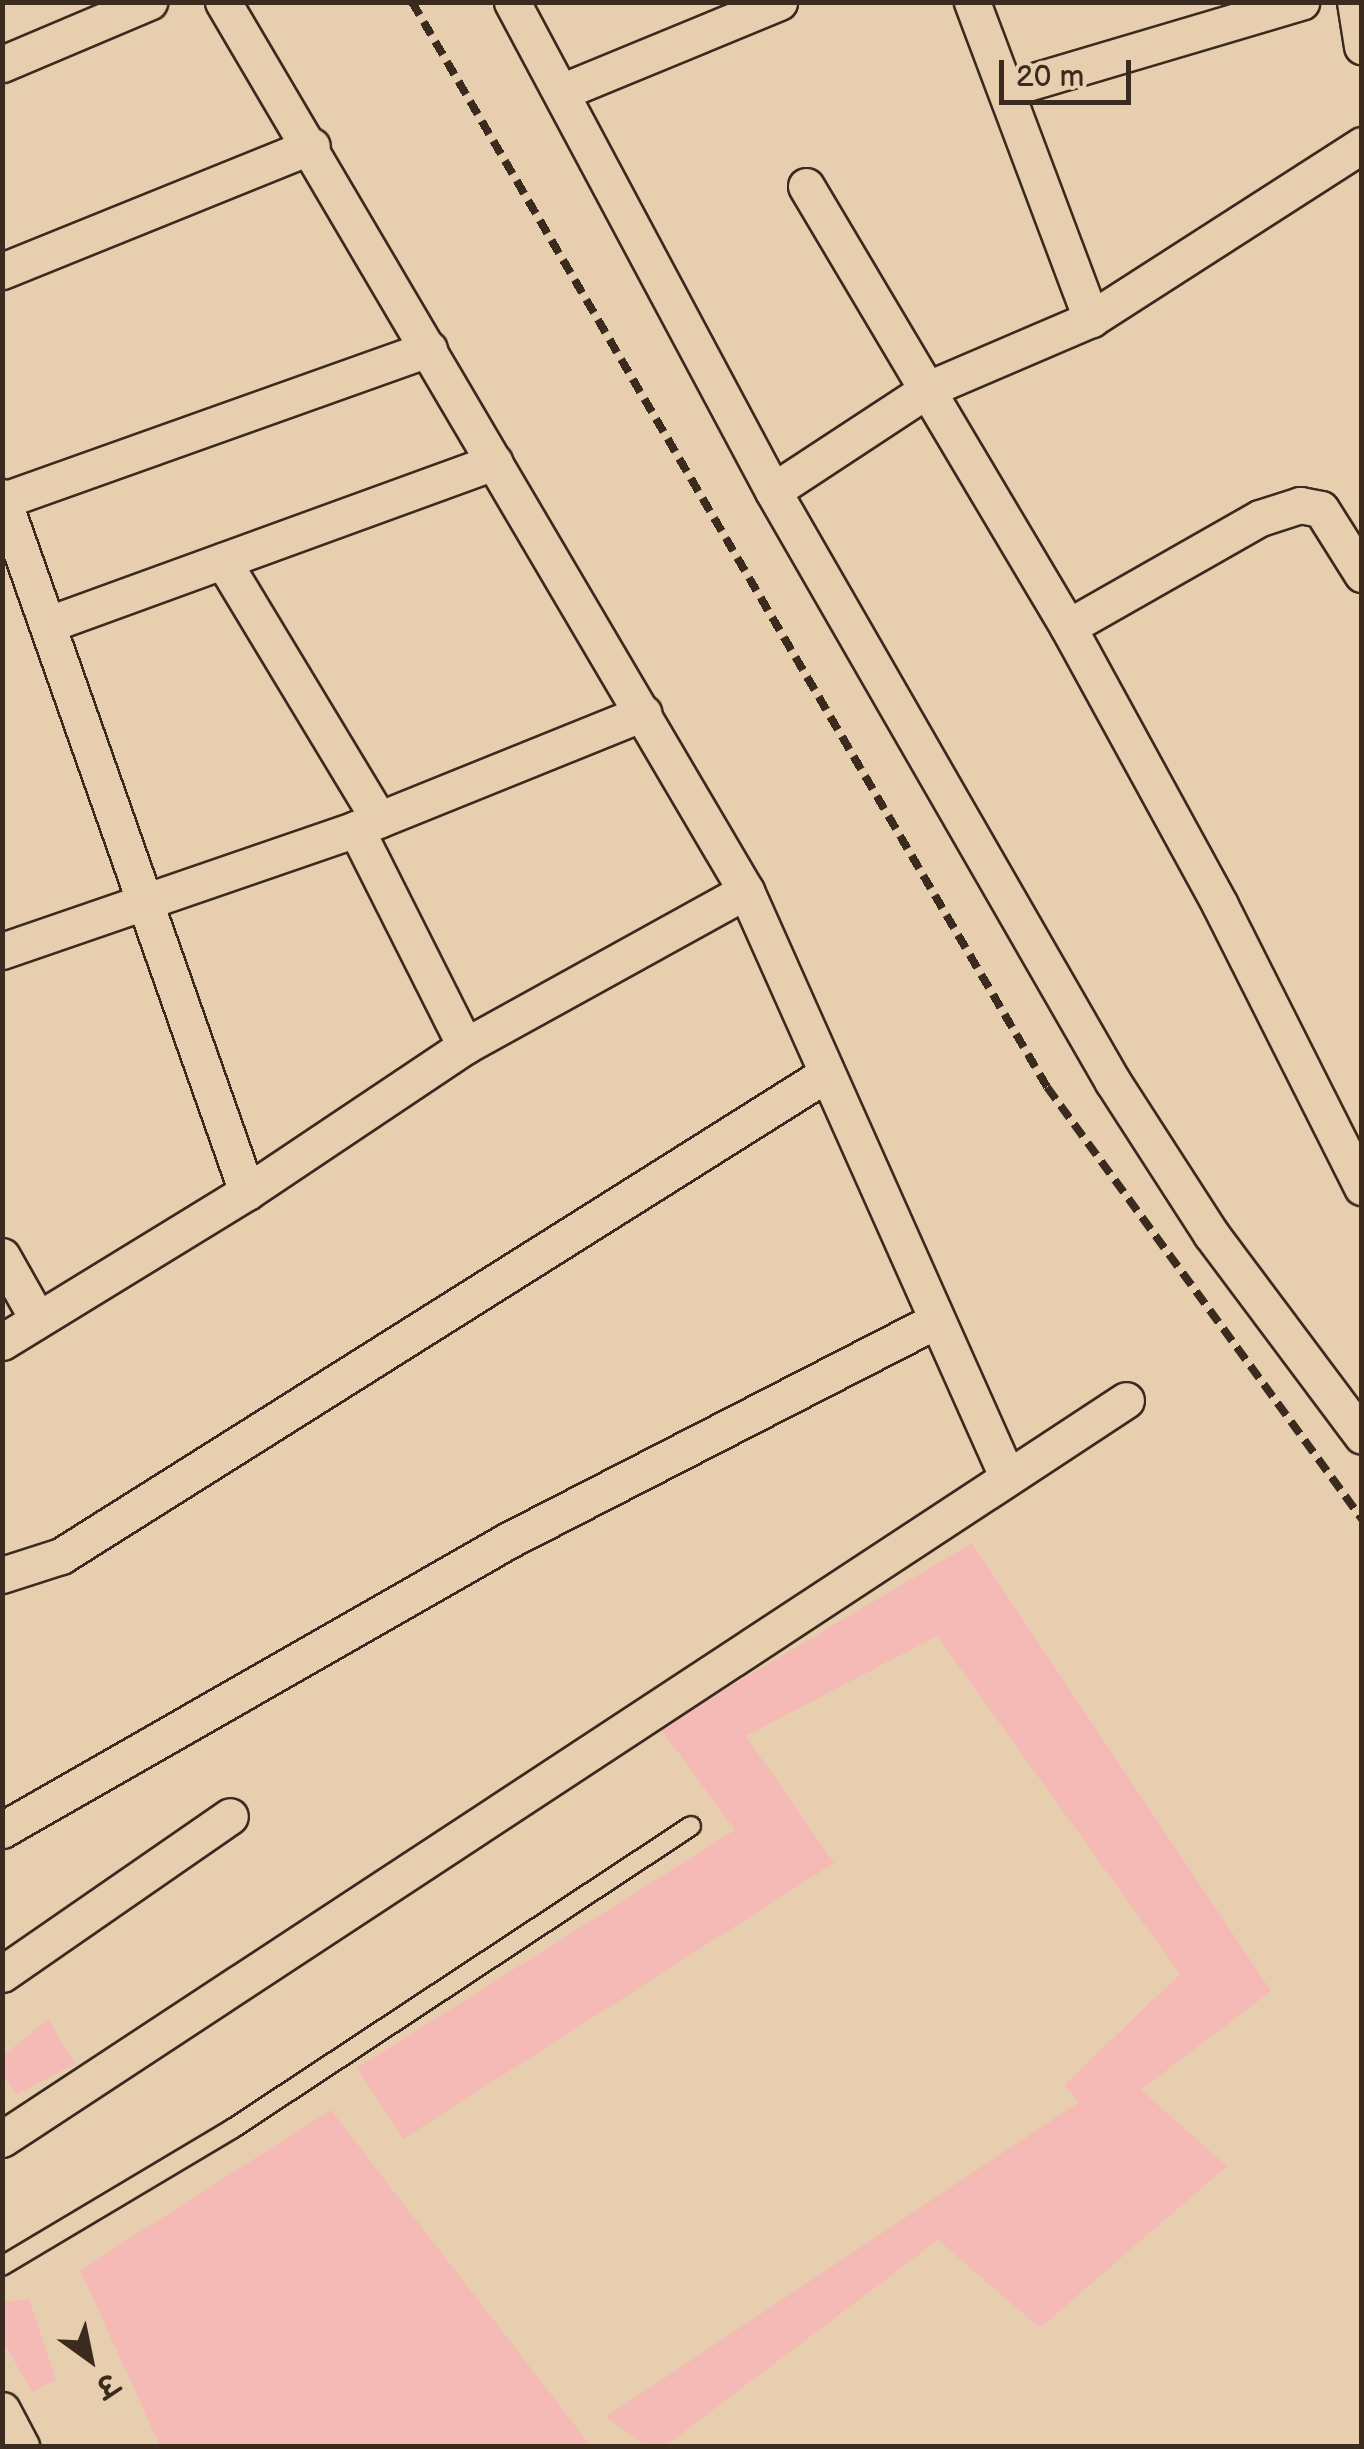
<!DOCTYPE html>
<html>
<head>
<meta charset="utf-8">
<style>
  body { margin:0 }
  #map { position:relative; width:1364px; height:2449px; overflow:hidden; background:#e6ceaf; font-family:"Balsamiq Sans","Playpen Sans Deva",sans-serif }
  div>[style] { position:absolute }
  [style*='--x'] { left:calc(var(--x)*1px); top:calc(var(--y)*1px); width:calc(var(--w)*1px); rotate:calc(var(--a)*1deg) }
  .building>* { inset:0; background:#f5bab5 }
  .roads { filter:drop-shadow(2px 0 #3b2a1e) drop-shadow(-2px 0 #3b2a1e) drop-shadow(0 2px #3b2a1e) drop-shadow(0 -2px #3b2a1e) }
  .service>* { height:18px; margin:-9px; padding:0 9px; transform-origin:9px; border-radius:9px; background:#e6ceaf }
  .minor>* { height:35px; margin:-17.5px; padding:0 17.5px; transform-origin:17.5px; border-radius:17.5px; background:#e6ceaf }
  .rail>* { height:8px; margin-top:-4px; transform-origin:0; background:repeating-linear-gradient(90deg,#3b2a1e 0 15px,transparent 0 23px) }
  span { translate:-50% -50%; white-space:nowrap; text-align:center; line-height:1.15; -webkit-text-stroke:9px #e6ceaf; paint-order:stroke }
  .frame { position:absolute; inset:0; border:5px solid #3b2a1e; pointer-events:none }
  .north { position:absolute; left:40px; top:2309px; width:100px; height:100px; -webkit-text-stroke:8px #e6ceaf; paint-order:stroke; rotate:147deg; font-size:28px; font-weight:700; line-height:40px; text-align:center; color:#3b2a1e }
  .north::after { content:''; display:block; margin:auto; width:35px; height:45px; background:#3b2a1e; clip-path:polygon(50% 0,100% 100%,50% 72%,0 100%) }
  .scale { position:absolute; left:999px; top:60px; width:132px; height:45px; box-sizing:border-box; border:5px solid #3b2a1e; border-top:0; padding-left:12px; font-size:30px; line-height:35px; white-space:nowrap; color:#3b2a1e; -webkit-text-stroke:8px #e6ceaf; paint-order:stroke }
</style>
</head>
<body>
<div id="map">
  <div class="building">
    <div style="clip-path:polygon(972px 1543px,1271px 1991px,1141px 2090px,1227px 2166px,1040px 2328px,938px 2240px,665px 2446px,646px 2446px,606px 2417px,1079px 2102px,1064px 2085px,1180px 1974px,937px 1636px,746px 1736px,834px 1863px,403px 2139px,357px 2068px,735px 1830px,660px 1728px)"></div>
    <div style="clip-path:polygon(48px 2019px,75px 2064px,17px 2094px,2px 2075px,2px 2057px)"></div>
    <div style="clip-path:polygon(331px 2110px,591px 2446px,160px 2446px,80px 2270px)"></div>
    <div style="clip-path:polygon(29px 2299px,56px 2380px,32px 2392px,2px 2339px,2px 2302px)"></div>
  </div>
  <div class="roads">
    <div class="service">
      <div style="--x:2;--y:2266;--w:268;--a:-30.8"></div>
      <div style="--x:232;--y:2129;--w:550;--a:-33.43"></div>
    </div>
    <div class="minor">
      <div style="--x:223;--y:2;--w:1031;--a:59.53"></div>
      <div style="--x:746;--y:891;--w:638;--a:65.96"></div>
      <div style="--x:512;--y:2;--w:554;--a:61.91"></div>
      <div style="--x:773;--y:491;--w:682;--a:60.09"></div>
      <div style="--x:1113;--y:1082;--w:181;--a:57.2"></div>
      <div style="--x:1211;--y:1234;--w:252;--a:53.2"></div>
      <div style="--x:972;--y:2;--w:339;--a:69.4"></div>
      <div style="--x:1355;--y:2;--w:45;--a:81"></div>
      <div style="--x:2;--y:64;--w:160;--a:-22.9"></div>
      <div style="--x:1007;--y:89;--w:307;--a:-16.5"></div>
      <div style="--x:561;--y:92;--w:236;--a:-22.4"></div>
      <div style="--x:806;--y:186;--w:513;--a:59.29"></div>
      <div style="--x:1068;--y:627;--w:317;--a:61.3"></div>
      <div style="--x:1220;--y:905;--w:316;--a:63.3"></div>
      <div style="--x:2;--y:271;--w:334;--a:-22"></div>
      <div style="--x:773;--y:491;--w:186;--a:-33.3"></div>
      <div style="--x:928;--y:389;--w:177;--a:-23.2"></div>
      <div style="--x:1091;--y:319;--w:322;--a:-32.7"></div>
      <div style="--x:2;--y:497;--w:737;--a:70.58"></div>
      <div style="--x:4;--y:500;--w:451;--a:-19.6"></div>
      <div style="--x:223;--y:561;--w:302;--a:58.9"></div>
      <div style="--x:49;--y:624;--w:474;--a:-20"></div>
      <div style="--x:1068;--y:627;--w:221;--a:-29.6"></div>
      <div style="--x:1260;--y:518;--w:42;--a:-18"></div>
      <div style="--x:1300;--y:505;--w:21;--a:11"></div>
      <div style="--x:1321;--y:509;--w:77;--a:57.8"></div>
      <div style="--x:356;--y:829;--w:243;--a:63.3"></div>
      <div style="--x:2;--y:951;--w:374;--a:-19"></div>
      <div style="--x:356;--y:829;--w:310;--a:-22"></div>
      <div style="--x:2;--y:1256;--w:73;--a:60.6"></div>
      <div style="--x:2;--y:1342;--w:287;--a:-31.5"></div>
      <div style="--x:247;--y:1192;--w:262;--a:-33.8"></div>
      <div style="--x:465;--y:1046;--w:321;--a:-28.9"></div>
      <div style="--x:2;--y:1575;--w:62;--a:-17.9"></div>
      <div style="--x:61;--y:1556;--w:904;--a:-32.21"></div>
      <div style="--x:2;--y:1830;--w:584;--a:-29.77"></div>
      <div style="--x:509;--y:1540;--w:481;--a:-27.2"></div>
      <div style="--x:2;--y:1974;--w:277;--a:-34.7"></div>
      <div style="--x:2;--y:2139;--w:1345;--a:-33.32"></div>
      <div style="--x:2;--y:2410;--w:41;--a:62.2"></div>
    </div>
  </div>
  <div class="rail">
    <div style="--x:412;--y:2;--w:1257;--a:59.66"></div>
    <div style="--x:1047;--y:1087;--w:535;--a:53.9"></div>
  </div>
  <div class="frame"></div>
  <div class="north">उ</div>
  <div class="scale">20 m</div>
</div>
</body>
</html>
